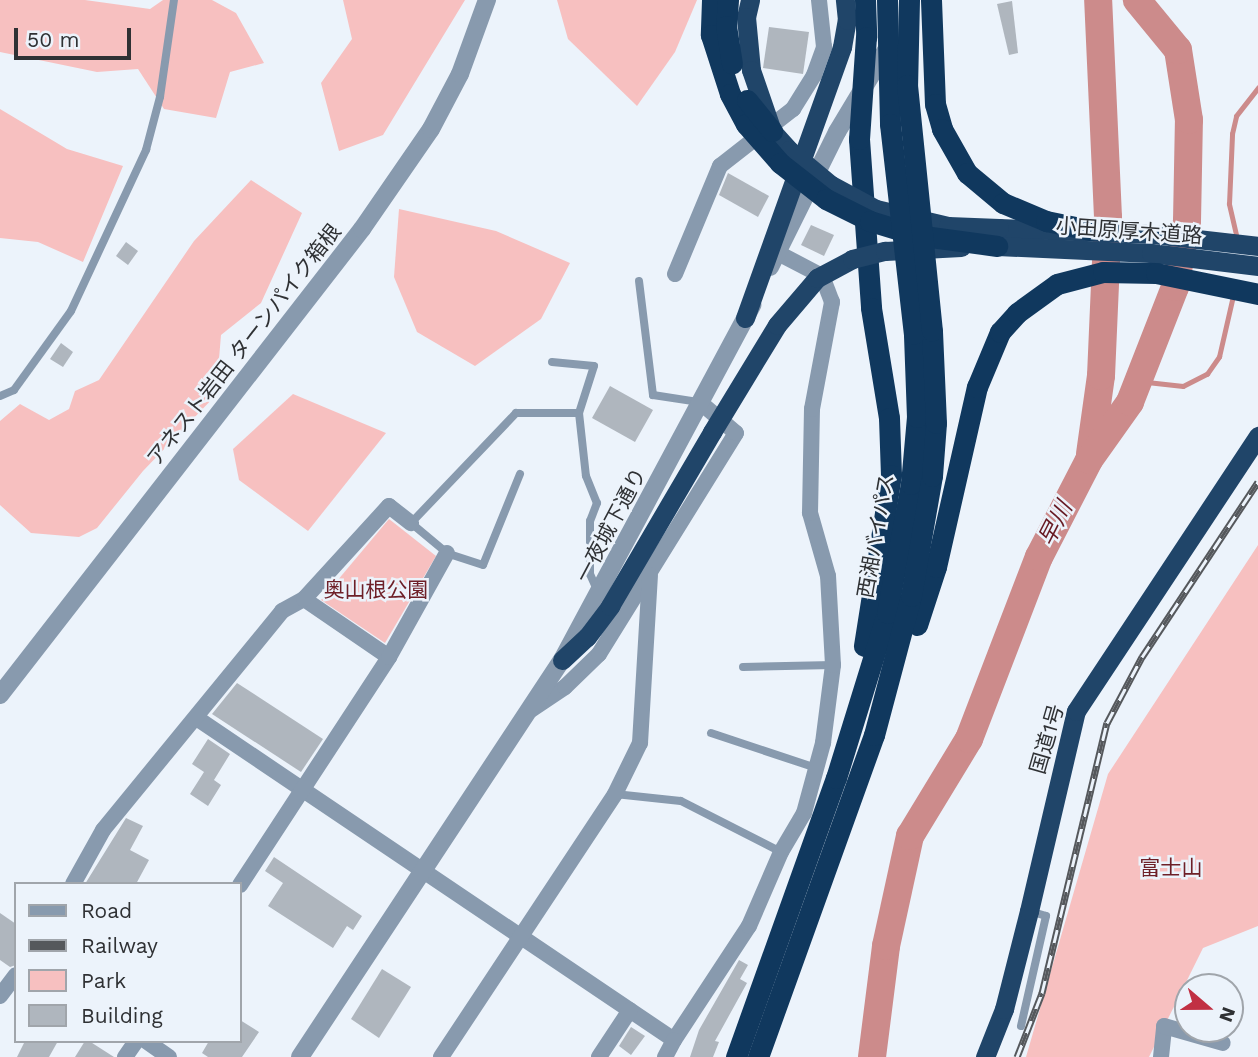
<!DOCTYPE html>
<html>
<head>
<meta charset="utf-8">
<style>
  body { margin:0 }
  #map { position:relative; width:1258px; height:1057px; overflow:hidden; background:#ecf3fb; font-family:"Work Sans","Noto Sans JP",sans-serif }
  div>[style] { position:absolute }
  [style*='--x'] { left:calc(var(--x)*1px); top:calc(var(--y)*1px); width:calc(var(--w)*1px); rotate:calc(var(--a)*1deg) }
  .green>* { inset:0; background:#f7c0c0 }
  .stream>* { height:4.5px; margin:-2.25px; padding:0 2.25px; transform-origin:2.25px; border-radius:2.25px; background:#cc8b8b }
  .river>* { height:28px; margin:-14px; padding:0 14px; transform-origin:14px; border-radius:14px; background:#cc8b8b }
  .building>* { inset:0; background:#afb6be }
  .service>* { height:8px; margin:-4px; padding:0 4px; transform-origin:4px; border-radius:4px; background:#889aae }
  .minor>* { height:16px; margin:-8px; padding:0 8px; transform-origin:8px; border-radius:8px; background:#889aae }
  .tertiary>* { height:18px; margin:-9px; padding:0 9px; transform-origin:9px; border-radius:9px; background:#889aae }
  .trunk>* { height:19px; margin:-9.5px; padding:0 9.5px; transform-origin:9.5px; border-radius:9.5px; background:#204569 }
  .motorway>* { height:21px; margin:-10.5px; padding:0 10.5px; transform-origin:10.5px; border-radius:10.5px; background:#10385e }
  .rail>* { height:7px; margin-top:-3.5px; transform-origin:0; background:repeating-linear-gradient(90deg,#ecf3fb 0 13px,#55585c 0 26px); box-sizing:border-box; border-block:2px solid #55585c }
  .trunk-bridge>* { height:19px; margin:-9.5px; padding:0 9.5px; transform-origin:9.5px; border-radius:9.5px; background:#204569 }
  .motorway-bridge>* { height:21px; margin:-10.5px; padding:0 10.5px; transform-origin:10.5px; border-radius:10.5px; background:#10385e }
  span { translate:-50% -50%; white-space:nowrap; text-align:center; line-height:1.15; -webkit-text-stroke:5px #ecf3fb; paint-order:stroke }
  .street-label { font-size:21px; color:#2f3134 }
  .park-label { font-size:21px; color:#6e2028 }
  .water-label { font-size:23px; color:#671922; font-style:italic }
  .legend { position:absolute; left:14px; top:882px; width:228px; height:161px; box-sizing:border-box; background:#ecf3fb; border:2px solid #a0a5ab; margin:0; padding:9px 12px; list-style:none; font-size:21px; color:#2f3134 }
  .legend li { display:flex; align-items:center; gap:14px; height:35px }
  .legend b { width:35px; border:2px solid #a0a5ab }
  .north { position:absolute; left:1174px; top:973px; width:70px; height:70px; box-sizing:border-box; background:#ecf3fb; border:2px solid #a0a5ab; border-radius:50%; rotate:110deg; font-size:19px; font-weight:700; line-height:28px; text-align:center; color:#2f3134 }
  .north::after { content:''; display:block; margin:auto; width:24px; height:32px; background:#c13043; clip-path:polygon(50% 0,100% 100%,50% 72%,0 100%) }
  .scale { position:absolute; left:14px; top:28px; width:117px; height:32px; box-sizing:border-box; border:4px solid #2f3134; border-top:0; padding-left:9px; font-size:21px; line-height:24px; white-space:nowrap; color:#2f3134; -webkit-text-stroke:5px #ecf3fb; paint-order:stroke }
</style>
</head>
<body>
<div id="map">
  <div class="green">
    <div style="clip-path:polygon(0 0,85px 0,150px 9px,163px 0,212px 0,236px 13px,264px 63px,230px 72px,216px 118px,164px 109px,138px 69px,97px 72px,0 52px)"></div>
    <div style="clip-path:polygon(343px 0,465px 0,383px 135px,339px 151px,321px 83px,352px 39px)"></div>
    <div style="clip-path:polygon(557px 0,697px 0,675px 52px,637px 106px,568px 39px)"></div>
    <div style="clip-path:polygon(0 109px,67px 149px,123px 166px,83px 262px,38px 242px,0 238px)"></div>
    <div style="clip-path:polygon(251px 180px,302px 213px,261px 303px,221px 335px,216px 395px,143px 471px,97px 528px,79px 537px,31px 533px,0 505px,0 421px,20px 404px,49px 420px,69px 409px,75px 391px,99px 380px,194px 241px)"></div>
    <div style="clip-path:polygon(399px 209px,496px 231px,570px 263px,541px 319px,475px 366px,417px 332px,394px 277px)"></div>
    <div style="clip-path:polygon(293px 394px,386px 433px,308px 531px,239px 480px,233px 449px)"></div>
    <div style="clip-path:polygon(389px 519px,436px 556px,385px 643px,321px 600px)"></div>
    <div style="clip-path:polygon(1258px 545px,1258px 926px,1203px 948px,1149px 1057px,1026px 1057px,1108px 774px)"></div>
  </div>
  <div class="stream">
    <div style="--x:1237;--y:239;--w:36;--a:-103"></div>
    <div style="--x:1229;--y:204;--w:70;--a:-87.5"></div>
    <div style="--x:1232;--y:134;--w:18;--a:-77"></div>
    <div style="--x:1236;--y:116;--w:36;--a:-52"></div>
    <div style="--x:1138;--y:381;--w:45;--a:6.3"></div>
    <div style="--x:1183;--y:386;--w:27;--a:-27"></div>
    <div style="--x:1207;--y:374;--w:21;--a:-55"></div>
    <div style="--x:1219;--y:357;--w:63;--a:-77.1"></div>
  </div>
  <div class="river">
    <div style="--x:1090;--y:454;--w:79;--a:-82"></div>
    <div style="--x:1101;--y:376;--w:159;--a:-87.5"></div>
    <div style="--x:1108;--y:217;--w:217;--a:-92.6"></div>
    <div style="--x:872;--y:1057;--w:112;--a:-82.8"></div>
    <div style="--x:886;--y:946;--w:113;--a:-77.7"></div>
    <div style="--x:910;--y:836;--w:114;--a:-58.7"></div>
    <div style="--x:969;--y:739;--w:195;--a:-69"></div>
    <div style="--x:1039;--y:557;--w:109;--a:-62.7"></div>
    <div style="--x:1089;--y:460;--w:71;--a:-54.7"></div>
    <div style="--x:1130;--y:402;--w:123;--a:-68.6"></div>
    <div style="--x:1175;--y:287;--w:67;--a:-79.7"></div>
    <div style="--x:1187;--y:221;--w:101;--a:-88.9"></div>
    <div style="--x:1189;--y:120;--w:71;--a:-98.9"></div>
    <div style="--x:1178;--y:50;--w:65;--a:-129.4"></div>
  </div>
  <div class="building">
    <div style="clip-path:polygon(1012px 1px,1018px 53px,1009px 55px,997px 4px)"></div>
    <div style="clip-path:polygon(769px 27px,809px 32px,803px 74px,763px 68px)"></div>
    <div style="clip-path:polygon(728px 173px,769px 196px,758px 217px,719px 195px)"></div>
    <div style="clip-path:polygon(811px 225px,834px 235px,824px 256px,801px 245px)"></div>
    <div style="clip-path:polygon(126px 242px,138px 251px,128px 265px,116px 256px)"></div>
    <div style="clip-path:polygon(61px 343px,73px 352px,63px 367px,50px 359px)"></div>
    <div style="clip-path:polygon(610px 386px,653px 410px,635px 442px,592px 418px)"></div>
    <div style="clip-path:polygon(237px 683px,323px 739px,301px 772px,212px 714px)"></div>
    <div style="clip-path:polygon(208px 739px,230px 754px,214px 780px,221px 785px,208px 806px,190px 794px,204px 772px,192px 764px)"></div>
    <div style="clip-path:polygon(126px 818px,143px 826px,130px 850px,149px 860px,136px 884px,85px 884px)"></div>
    <div style="clip-path:polygon(274px 857px,362px 916px,353px 930px,347px 926px,333px 948px,268px 906px,283px 883px,265px 871px)"></div>
    <div style="clip-path:polygon(0 913px,16px 924px,16px 965px,10px 967px,0 960px)"></div>
    <div style="clip-path:polygon(739px 960px,748px 965px,740px 979px,747px 983px,715px 1041px,719px 1042px,713px 1057px,690px 1057px,699px 1030px)"></div>
    <div style="clip-path:polygon(382px 969px,411px 987px,379px 1038px,351px 1019px)"></div>
    <div style="clip-path:polygon(240px 1020px,259px 1032px,242px 1057px,208px 1057px,202px 1053px,209px 1041px,240px 1041px)"></div>
    <div style="clip-path:polygon(631px 1027px,645px 1036px,631px 1055px,619px 1046px)"></div>
    <div style="clip-path:polygon(25px 1041px,58px 1041px,49px 1057px,17px 1057px)"></div>
    <div style="clip-path:polygon(85px 1041px,89px 1041px,114px 1057px,75px 1057px)"></div>
  </div>
  <div class="service">
    <div style="--x:639;--y:281;--w:115;--a:83"></div>
    <div style="--x:653;--y:395;--w:47;--a:8.7"></div>
    <div style="--x:552;--y:362;--w:42;--a:5.4"></div>
    <div style="--x:594;--y:366;--w:49;--a:107.7"></div>
    <div style="--x:579;--y:413;--w:63;--a:83.7"></div>
    <div style="--x:586;--y:476;--w:29;--a:68"></div>
    <div style="--x:597;--y:503;--w:19;--a:111"></div>
    <div style="--x:590;--y:521;--w:53;--a:90"></div>
    <div style="--x:590;--y:574;--w:17;--a:66"></div>
    <div style="--x:0;--y:396;--w:15;--a:-23"></div>
    <div style="--x:14;--y:390;--w:97;--a:-54.2"></div>
    <div style="--x:71;--y:311;--w:178;--a:-65"></div>
    <div style="--x:146;--y:150;--w:55;--a:-75.2"></div>
    <div style="--x:160;--y:97;--w:98;--a:-81.8"></div>
    <div style="--x:520;--y:474;--w:98;--a:112.1"></div>
    <div style="--x:483;--y:565;--w:38;--a:-162"></div>
    <div style="--x:447;--y:553;--w:47;--a:-140.2"></div>
    <div style="--x:411;--y:523;--w:152;--a:-46.3"></div>
    <div style="--x:516;--y:413;--w:63;--a:0"></div>
    <div style="--x:743;--y:667;--w:90;--a:-1.3"></div>
    <div style="--x:711;--y:733;--w:111;--a:18.4"></div>
    <div style="--x:615;--y:794;--w:66;--a:6.1"></div>
    <div style="--x:681;--y:801;--w:112;--a:27"></div>
    <div style="--x:1021;--y:1026;--w:113;--a:-77.2"></div>
    <div style="--x:1046;--y:916;--w:17;--a:-163"></div>
  </div>
  <div class="minor">
    <div style="--x:675;--y:274;--w:117;--a:-67.4"></div>
    <div style="--x:720;--y:166;--w:93;--a:-38"></div>
    <div style="--x:793;--y:109;--w:40;--a:-58"></div>
    <div style="--x:814;--y:75;--w:30;--a:-70"></div>
    <div style="--x:824;--y:47;--w:47;--a:-96.1"></div>
    <div style="--x:304;--y:599;--w:103;--a:34.3"></div>
    <div style="--x:531;--y:710;--w:41;--a:-34.1"></div>
    <div style="--x:565;--y:687;--w:47;--a:-44.1"></div>
    <div style="--x:599;--y:654;--w:260;--a:-58.2"></div>
    <div style="--x:736;--y:433;--w:45;--a:-139.5"></div>
    <div style="--x:198;--y:719;--w:574;--a:33.99"></div>
    <div style="--x:674;--y:1040;--w:136;--a:-56.7"></div>
    <div style="--x:749;--y:926;--w:81;--a:-66.6"></div>
    <div style="--x:781;--y:852;--w:45;--a:-59.5"></div>
    <div style="--x:804;--y:813;--w:73;--a:-74.8"></div>
    <div style="--x:823;--y:743;--w:79;--a:-82.7"></div>
    <div style="--x:833;--y:665;--w:89;--a:-93.2"></div>
    <div style="--x:828;--y:576;--w:66;--a:-105.9"></div>
    <div style="--x:810;--y:513;--w:104;--a:-88.9"></div>
    <div style="--x:812;--y:409;--w:109;--a:-79.4"></div>
    <div style="--x:832;--y:302;--w:28;--a:-111"></div>
    <div style="--x:822;--y:276;--w:50;--a:-152.4"></div>
    <div style="--x:73;--y:884;--w:62;--a:-60.9"></div>
    <div style="--x:103;--y:830;--w:283;--a:-50.7"></div>
    <div style="--x:282;--y:611;--w:25;--a:-29"></div>
    <div style="--x:304;--y:599;--w:126;--a:-47.6"></div>
    <div style="--x:389;--y:506;--w:28;--a:38"></div>
    <div style="--x:240;--y:885;--w:272;--a:-56.8"></div>
    <div style="--x:389;--y:657;--w:119;--a:-60.9"></div>
    <div style="--x:0;--y:996;--w:26;--a:-53"></div>
    <div style="--x:146;--y:1041;--w:28;--a:35"></div>
    <div style="--x:125;--y:1057;--w:19;--a:-55"></div>
    <div style="--x:441;--y:1057;--w:315;--a:-56.5"></div>
    <div style="--x:615;--y:794;--w:57;--a:-63.9"></div>
    <div style="--x:640;--y:743;--w:168;--a:-86.6"></div>
    <div style="--x:599;--y:1057;--w:56;--a:-56.6"></div>
    <div style="--x:665;--y:1057;--w:19;--a:-62"></div>
    <div style="--x:1161;--y:1057;--w:31;--a:-84"></div>
    <div style="--x:1164;--y:1026;--w:61;--a:16.1"></div>
  </div>
  <div class="tertiary">
    <div style="--x:770;--y:267;--w:151;--a:-63.6"></div>
    <div style="--x:837;--y:132;--w:105;--a:-59"></div>
    <div style="--x:0;--y:695;--w:590;--a:-52.16"></div>
    <div style="--x:362;--y:229;--w:121;--a:-55.4"></div>
    <div style="--x:431;--y:129;--w:62;--a:-62.2"></div>
    <div style="--x:460;--y:74;--w:79;--a:-70"></div>
    <div style="--x:300;--y:1057;--w:476;--a:-56.6"></div>
    <div style="--x:562;--y:660;--w:403;--a:-61.8"></div>
  </div>
  <div class="trunk">
    <div style="--x:999;--y:228;--w:154;--a:2.2"></div>
    <div style="--x:1153;--y:234;--w:106;--a:6.5"></div>
    <div style="--x:997;--y:246;--w:154;--a:2.6"></div>
    <div style="--x:1151;--y:253;--w:108;--a:6.9"></div>
    <div style="--x:745;--y:318;--w:288;--a:-70.3"></div>
    <div style="--x:842;--y:47;--w:27;--a:-80"></div>
    <div style="--x:847;--y:20;--w:20;--a:-96"></div>
    <div style="--x:562;--y:660;--w:34;--a:-43"></div>
    <div style="--x:587;--y:637;--w:39;--a:-53"></div>
    <div style="--x:610;--y:606;--w:202;--a:-59.6"></div>
    <div style="--x:985;--y:1057;--w:52;--a:-68.4"></div>
    <div style="--x:1004;--y:1009;--w:101;--a:-75.7"></div>
    <div style="--x:1029;--y:911;--w:205;--a:-76.8"></div>
    <div style="--x:1076;--y:711;--w:330;--a:-56.5"></div>
  </div>
  <div class="motorway">
    <div style="--x:865;--y:0;--w:37;--a:88"></div>
    <div style="--x:859;--y:139;--w:169;--a:85.9"></div>
    <div style="--x:871;--y:308;--w:111;--a:80.7"></div>
    <div style="--x:889;--y:418;--w:57;--a:88"></div>
    <div style="--x:891;--y:475;--w:173;--a:99"></div>
    <div style="--x:917;--y:625;--w:61;--a:-71.9"></div>
    <div style="--x:936;--y:567;--w:185;--a:-77.2"></div>
    <div style="--x:977;--y:387;--w:60;--a:-67.3"></div>
    <div style="--x:1000;--y:332;--w:25;--a:-48"></div>
    <div style="--x:1017;--y:313;--w:49;--a:-35.9"></div>
    <div style="--x:1057;--y:284;--w:48;--a:-14.6"></div>
    <div style="--x:1103;--y:272;--w:53;--a:1.1"></div>
    <div style="--x:1156;--y:273;--w:104;--a:11.6"></div>
    <div style="--x:736;--y:1057;--w:296;--a:-70.3"></div>
    <div style="--x:836;--y:778;--w:173;--a:-72.8"></div>
    <div style="--x:887;--y:613;--w:131;--a:-79.5"></div>
    <div style="--x:911;--y:484;--w:67;--a:-84.9"></div>
    <div style="--x:917;--y:417;--w:83;--a:-92.1"></div>
    <div style="--x:758;--y:1057;--w:342;--a:-70.2"></div>
    <div style="--x:874;--y:735;--w:144;--a:-75.1"></div>
    <div style="--x:911;--y:596;--w:122;--a:-80.1"></div>
    <div style="--x:932;--y:476;--w:53;--a:-85.7"></div>
    <div style="--x:936;--y:423;--w:92;--a:-92.5"></div>
  </div>
  <div class="rail">
    <div style="--x:1017;--y:1057;--w:69;--a:-68.7"></div>
    <div style="--x:1042;--y:993;--w:278;--a:-76.5"></div>
    <div style="--x:1107;--y:723;--w:75;--a:-62.1"></div>
    <div style="--x:1142;--y:657;--w:210;--a:-56.5"></div>
  </div>
  <div class="trunk-bridge">
    <div style="--x:750;--y:0;--w:17;--a:103"></div>
    <div style="--x:746;--y:17;--w:53;--a:84.6"></div>
    <div style="--x:751;--y:70;--w:65;--a:71"></div>
    <div style="--x:772;--y:131;--w:25;--a:48"></div>
    <div style="--x:789;--y:150;--w:55;--a:39.8"></div>
    <div style="--x:831;--y:185;--w:51;--a:28.1"></div>
    <div style="--x:876;--y:209;--w:74;--a:13.3"></div>
    <div style="--x:948;--y:226;--w:51;--a:2.2"></div>
    <div style="--x:712;--y:432;--w:125;--a:-58.7"></div>
    <div style="--x:777;--y:325;--w:62;--a:-49.6"></div>
    <div style="--x:817;--y:278;--w:40;--a:-28"></div>
    <div style="--x:852;--y:259;--w:34;--a:-14"></div>
    <div style="--x:885;--y:251;--w:76;--a:-3"></div>
  </div>
  <div class="motorway-bridge">
    <div style="--x:712;--y:0;--w:35;--a:92"></div>
    <div style="--x:711;--y:35;--w:62;--a:72.1"></div>
    <div style="--x:730;--y:94;--w:34;--a:62"></div>
    <div style="--x:746;--y:124;--w:52;--a:48.9"></div>
    <div style="--x:780;--y:163;--w:58;--a:38"></div>
    <div style="--x:826;--y:199;--w:49;--a:26.6"></div>
    <div style="--x:870;--y:221;--w:48;--a:16.9"></div>
    <div style="--x:916;--y:235;--w:82;--a:7.7"></div>
    <div style="--x:728;--y:0;--w:26;--a:94"></div>
    <div style="--x:726;--y:26;--w:38;--a:81"></div>
    <div style="--x:887;--y:0;--w:124;--a:88.6"></div>
    <div style="--x:890;--y:124;--w:211;--a:83.5"></div>
    <div style="--x:909;--y:0;--w:85;--a:91.3"></div>
    <div style="--x:907;--y:85;--w:247;--a:84.2"></div>
    <div style="--x:931;--y:0;--w:104;--a:87.8"></div>
    <div style="--x:935;--y:104;--w:26;--a:74"></div>
    <div style="--x:942;--y:129;--w:51;--a:60.4"></div>
    <div style="--x:967;--y:173;--w:47;--a:39.8"></div>
    <div style="--x:1003;--y:203;--w:47;--a:22.7"></div>
    <div style="--x:1046;--y:221;--w:45;--a:11.6"></div>
    <div style="--x:747;--y:100;--w:40;--a:51"></div>
    <div style="--x:859;--y:139;--w:102;--a:-86.1"></div>
  </div>
  <div class="street-label">
    <span style="left:1129px;top:231px;rotate:4deg">小田原厚木道路</span>
    <span style="left:244px;top:345px;rotate:-52deg">アネスト岩田 ターンパイク箱根</span>
    <span style="left:611px;top:525px;rotate:-62deg">一夜城下通り</span>
    <span style="left:876px;top:536px;rotate:-80deg">西湘バイパス</span>
    <span style="left:1047px;top:739px;rotate:-74deg">国道1号</span>
  </div>
  <div class="park-label">
    <span style="left:376px;top:590px">奥山根公園</span>
    <span style="left:1171px;top:868px">富士山</span>
  </div>
  <div class="water-label">
    <span style="left:1056px;top:524px;rotate:-63deg">早川</span>
  </div>
  <ul class="legend">
  <li><b style="height:9px;background:#889aae"></b>Road</li>
  <li><b style="height:9px;background:#55585c"></b>Railway</li>
  <li><b style="height:19px;background:#f7c0c0"></b>Park</li>
  <li><b style="height:19px;background:#afb6be"></b>Building</li>
  </ul>
  <div class="north">N</div>
  <div class="scale">50 m</div>
</div>
</body>
</html>
